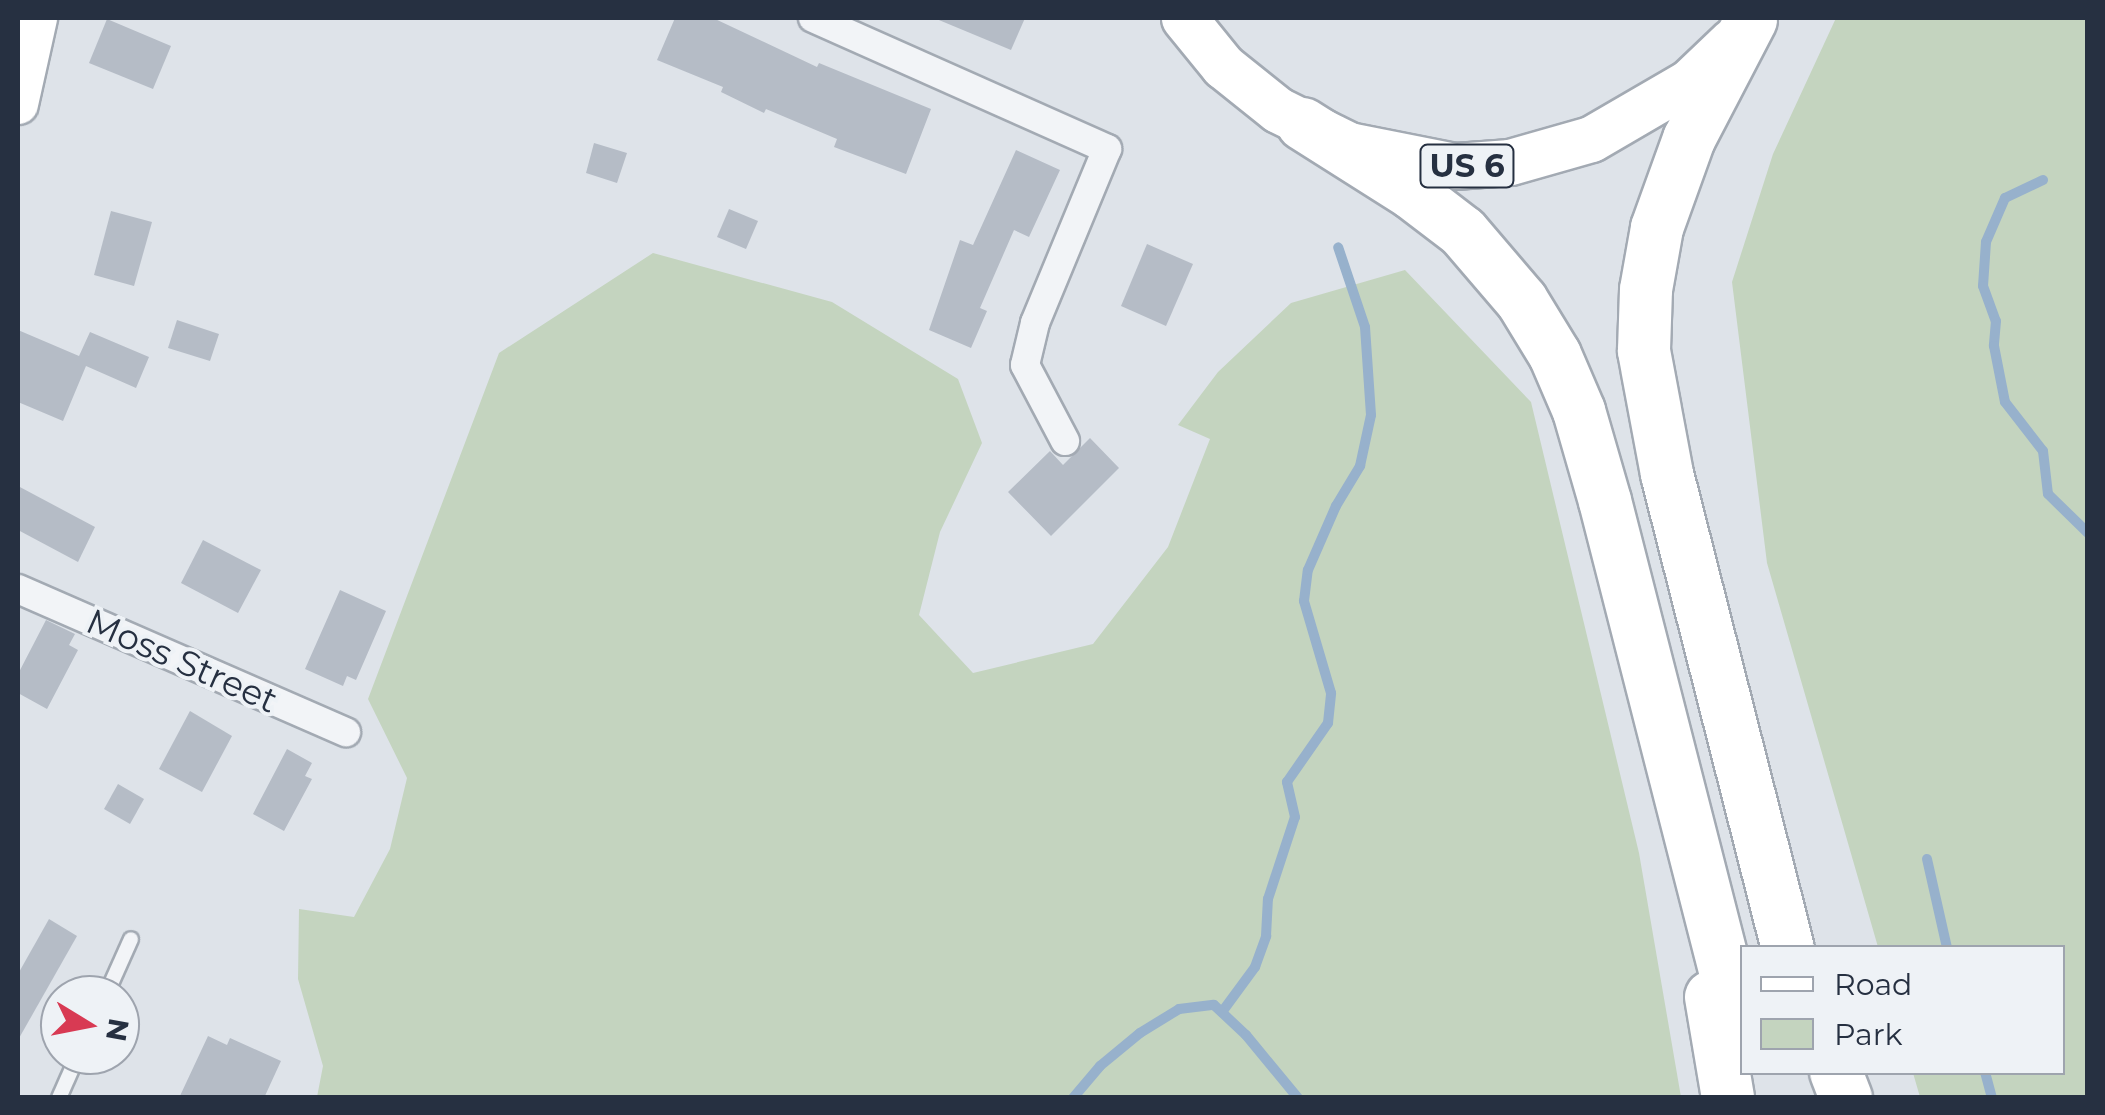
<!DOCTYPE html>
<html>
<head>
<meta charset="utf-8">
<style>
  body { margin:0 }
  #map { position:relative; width:2105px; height:1115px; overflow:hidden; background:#dee3e9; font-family:Montserrat,sans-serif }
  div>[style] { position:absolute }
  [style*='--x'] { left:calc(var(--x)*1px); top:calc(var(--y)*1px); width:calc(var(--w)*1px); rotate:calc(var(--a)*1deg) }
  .green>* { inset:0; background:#c4d4bf }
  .stream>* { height:10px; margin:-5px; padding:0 5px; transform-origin:5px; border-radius:5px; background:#97b1cc }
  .building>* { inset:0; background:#b5bcc6 }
  .roads { filter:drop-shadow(2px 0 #a3aab3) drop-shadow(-2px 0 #a3aab3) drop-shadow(0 2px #a3aab3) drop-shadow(0 -2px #a3aab3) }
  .lane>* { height:14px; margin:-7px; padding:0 7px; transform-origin:7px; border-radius:7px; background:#f2f4f7 }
  .street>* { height:28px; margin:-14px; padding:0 14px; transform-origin:14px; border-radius:14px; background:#f2f4f7 }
  .secondary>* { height:40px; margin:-20px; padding:0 20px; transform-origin:20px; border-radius:20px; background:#fff }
  .primary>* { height:45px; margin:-22.5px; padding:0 22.5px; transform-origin:22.5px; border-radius:22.5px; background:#fff }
  .highway>* { height:52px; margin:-26px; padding:0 26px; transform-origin:26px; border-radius:26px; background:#fff }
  span { translate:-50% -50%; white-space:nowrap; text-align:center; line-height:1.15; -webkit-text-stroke:8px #eef2f6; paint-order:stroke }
  .shield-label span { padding:2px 8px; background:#eef2f6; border:2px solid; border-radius:8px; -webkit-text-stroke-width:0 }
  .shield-label { font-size:32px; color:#263041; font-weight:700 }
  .street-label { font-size:35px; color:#263041 }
  .frame { position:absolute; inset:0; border:20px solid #263041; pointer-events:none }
  .legend { position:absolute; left:1740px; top:945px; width:325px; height:130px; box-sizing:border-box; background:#eef2f6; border:2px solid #9ea4ae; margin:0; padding:12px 18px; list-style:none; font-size:30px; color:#263041 }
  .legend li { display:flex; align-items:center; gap:20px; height:50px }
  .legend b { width:50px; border:2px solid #9ea4ae }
  .north { position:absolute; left:40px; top:975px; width:100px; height:100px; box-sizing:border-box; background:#eef2f6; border:2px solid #9ea4ae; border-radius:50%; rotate:100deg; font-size:28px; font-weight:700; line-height:40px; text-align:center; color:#263041 }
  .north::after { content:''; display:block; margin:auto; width:35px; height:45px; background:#d83a53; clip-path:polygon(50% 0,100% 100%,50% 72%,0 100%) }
</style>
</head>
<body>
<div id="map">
  <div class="green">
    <div style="clip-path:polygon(1836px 18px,2087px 18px,2087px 1097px,1920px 1097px,1913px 1073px,2062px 1072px,2062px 948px,1878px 947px,1767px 563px,1732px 282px,1773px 154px)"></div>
    <div style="clip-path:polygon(653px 253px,832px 302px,958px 379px,982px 443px,940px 532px,919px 615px,973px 673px,1093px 644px,1168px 547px,1210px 439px,1178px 425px,1218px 372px,1291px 303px,1405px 270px,1531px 402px,1639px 853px,1681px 1097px,317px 1097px,323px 1066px,298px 979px,299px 909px,354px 917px,390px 849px,407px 778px,368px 699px,499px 353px)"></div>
  </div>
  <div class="stream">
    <div style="--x:2043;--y:180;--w:42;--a:154.7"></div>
    <div style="--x:2005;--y:198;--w:48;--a:113.4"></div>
    <div style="--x:1986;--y:242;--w:44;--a:93.9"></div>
    <div style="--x:1983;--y:286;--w:37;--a:70"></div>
    <div style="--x:1996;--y:321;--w:25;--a:95"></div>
    <div style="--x:1994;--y:346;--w:57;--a:78.9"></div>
    <div style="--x:2005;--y:402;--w:62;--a:52.2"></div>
    <div style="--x:2043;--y:451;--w:43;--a:83.4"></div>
    <div style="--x:2048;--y:494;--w:56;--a:44.3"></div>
    <div style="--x:1927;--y:859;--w:91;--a:77.3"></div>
    <div style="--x:1222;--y:1012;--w:56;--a:-53.7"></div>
    <div style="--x:1255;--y:967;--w:33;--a:-70"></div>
    <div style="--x:1266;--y:936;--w:37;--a:-87"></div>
    <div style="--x:1268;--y:899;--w:86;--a:-71.8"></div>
    <div style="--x:1295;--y:817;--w:36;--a:-103"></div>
    <div style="--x:1287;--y:782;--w:72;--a:-55.2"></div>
    <div style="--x:1328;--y:723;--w:30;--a:-84"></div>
    <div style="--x:1331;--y:693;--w:96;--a:-106.4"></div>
    <div style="--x:1304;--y:601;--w:31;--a:-83"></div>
    <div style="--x:1308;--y:570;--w:70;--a:-66.4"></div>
    <div style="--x:1336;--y:506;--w:47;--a:-59"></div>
    <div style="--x:1360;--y:466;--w:52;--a:-77.8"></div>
    <div style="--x:1371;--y:415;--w:88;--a:-93.9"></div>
    <div style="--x:1365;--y:327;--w:84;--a:-108.6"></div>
    <div style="--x:1985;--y:1072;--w:27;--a:75"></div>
    <div style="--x:1073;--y:1098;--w:42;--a:-49.8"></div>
    <div style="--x:1100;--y:1066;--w:52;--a:-39.5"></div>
    <div style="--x:1140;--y:1033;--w:46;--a:-31.6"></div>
    <div style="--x:1179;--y:1009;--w:35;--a:-7"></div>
    <div style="--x:1214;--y:1005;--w:44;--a:43.2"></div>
    <div style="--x:1246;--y:1035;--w:82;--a:50.5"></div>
  </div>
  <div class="building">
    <div style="clip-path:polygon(675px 18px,713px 18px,817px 67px,819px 63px,931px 109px,906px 174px,834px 147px,837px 139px,766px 109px,764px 113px,721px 92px,723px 87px,657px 60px)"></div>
    <div style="clip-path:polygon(934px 18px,1025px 18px,1011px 50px)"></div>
    <div style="clip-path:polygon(107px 19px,171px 46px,153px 89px,89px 63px)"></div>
    <div style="clip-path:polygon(594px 143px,627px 153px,617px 183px,586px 173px)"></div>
    <div style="clip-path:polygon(1016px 150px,1060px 170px,1029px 237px,1014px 230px,980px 308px,987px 311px,971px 348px,929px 330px,960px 240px,973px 245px)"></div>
    <div style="clip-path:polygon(729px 209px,758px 221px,746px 249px,717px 237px)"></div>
    <div style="clip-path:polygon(111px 211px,152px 222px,134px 286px,94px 275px)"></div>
    <div style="clip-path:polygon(1147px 244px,1193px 264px,1166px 326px,1121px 306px)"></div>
    <div style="clip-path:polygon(177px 320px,219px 334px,210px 361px,168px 348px)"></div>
    <div style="clip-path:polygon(18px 330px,79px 356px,90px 332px,149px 357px,136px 388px,86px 366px,63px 421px,18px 402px)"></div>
    <div style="clip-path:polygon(1090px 438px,1119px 468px,1051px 536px,1008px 492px,1050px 451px,1063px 465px)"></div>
    <div style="clip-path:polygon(18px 486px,95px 527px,78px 562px,18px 530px)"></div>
    <div style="clip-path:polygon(203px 540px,261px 570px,238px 613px,181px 583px)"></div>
    <div style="clip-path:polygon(340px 590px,386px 611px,356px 680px,347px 676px,343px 686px,305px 669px)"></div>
    <div style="clip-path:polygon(46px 620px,75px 634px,69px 645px,78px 650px,47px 709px,18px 693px,18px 674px)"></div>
    <div style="clip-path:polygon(190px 711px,232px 736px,202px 792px,159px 769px)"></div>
    <div style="clip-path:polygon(287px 749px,312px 763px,305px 776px,312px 779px,284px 831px,253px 814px)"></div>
    <div style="clip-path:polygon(118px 784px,144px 799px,130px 824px,104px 809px)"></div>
    <div style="clip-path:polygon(49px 919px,77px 936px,18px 1040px,18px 974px)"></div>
    <div style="clip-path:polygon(208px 1036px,227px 1045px,230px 1038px,281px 1061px,264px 1098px,179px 1098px)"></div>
  </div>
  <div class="roads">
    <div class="lane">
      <div style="--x:106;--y:995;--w:61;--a:-65.9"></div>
      <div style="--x:59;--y:1098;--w:47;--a:-66.2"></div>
    </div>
    <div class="street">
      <div style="--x:813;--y:18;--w:322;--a:24"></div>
      <div style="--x:1107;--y:149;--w:188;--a:112.5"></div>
      <div style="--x:1035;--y:323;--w:43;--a:103.4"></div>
      <div style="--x:1025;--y:365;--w:86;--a:62.2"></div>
      <div style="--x:18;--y:589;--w:358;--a:23.6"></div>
    </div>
    <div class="secondary">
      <div style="--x:18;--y:104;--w:88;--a:-77.5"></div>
    </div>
    <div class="primary">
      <div style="--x:1184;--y:18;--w:62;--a:50.9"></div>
      <div style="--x:1223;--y:66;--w:70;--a:38.7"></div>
      <div style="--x:1278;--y:110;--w:79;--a:26.2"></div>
      <div style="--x:1349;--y:145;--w:108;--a:11.2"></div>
      <div style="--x:1455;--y:166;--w:55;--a:-4.2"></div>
      <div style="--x:1510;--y:162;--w:84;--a:-15.9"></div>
      <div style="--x:1591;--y:139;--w:113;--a:-30.2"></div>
      <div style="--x:1689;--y:82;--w:59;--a:-43.6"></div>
    </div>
    <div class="highway">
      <div style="--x:1751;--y:20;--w:134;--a:117.5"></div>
      <div style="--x:1689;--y:139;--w:95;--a:109.8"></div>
      <div style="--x:1657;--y:228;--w:63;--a:100.1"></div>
      <div style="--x:1646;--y:290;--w:61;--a:91.9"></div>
      <div style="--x:1644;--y:351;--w:125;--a:79.4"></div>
      <div style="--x:1667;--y:474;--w:489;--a:75.7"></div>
      <div style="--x:1303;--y:124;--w:129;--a:32.3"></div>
      <div style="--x:1412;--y:193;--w:64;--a:37.4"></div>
      <div style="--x:1463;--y:232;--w:91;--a:49.5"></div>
      <div style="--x:1522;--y:301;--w:63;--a:58.6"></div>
      <div style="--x:1555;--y:355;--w:61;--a:66.8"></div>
      <div style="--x:1579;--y:411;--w:94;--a:73.9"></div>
      <div style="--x:1605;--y:501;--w:553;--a:75.66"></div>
      <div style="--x:1711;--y:997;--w:102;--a:80.4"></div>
      <div style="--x:1836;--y:1072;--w:28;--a:69"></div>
    </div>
  </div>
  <div class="shield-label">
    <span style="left:1467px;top:166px">US 6</span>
  </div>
  <div class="street-label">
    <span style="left:182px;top:661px;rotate:24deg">Moss Street</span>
  </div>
  <div class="frame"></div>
  <ul class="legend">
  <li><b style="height:12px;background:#fff"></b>Road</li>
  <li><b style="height:28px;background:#c4d4bf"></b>Park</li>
  </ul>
  <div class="north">N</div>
</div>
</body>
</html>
